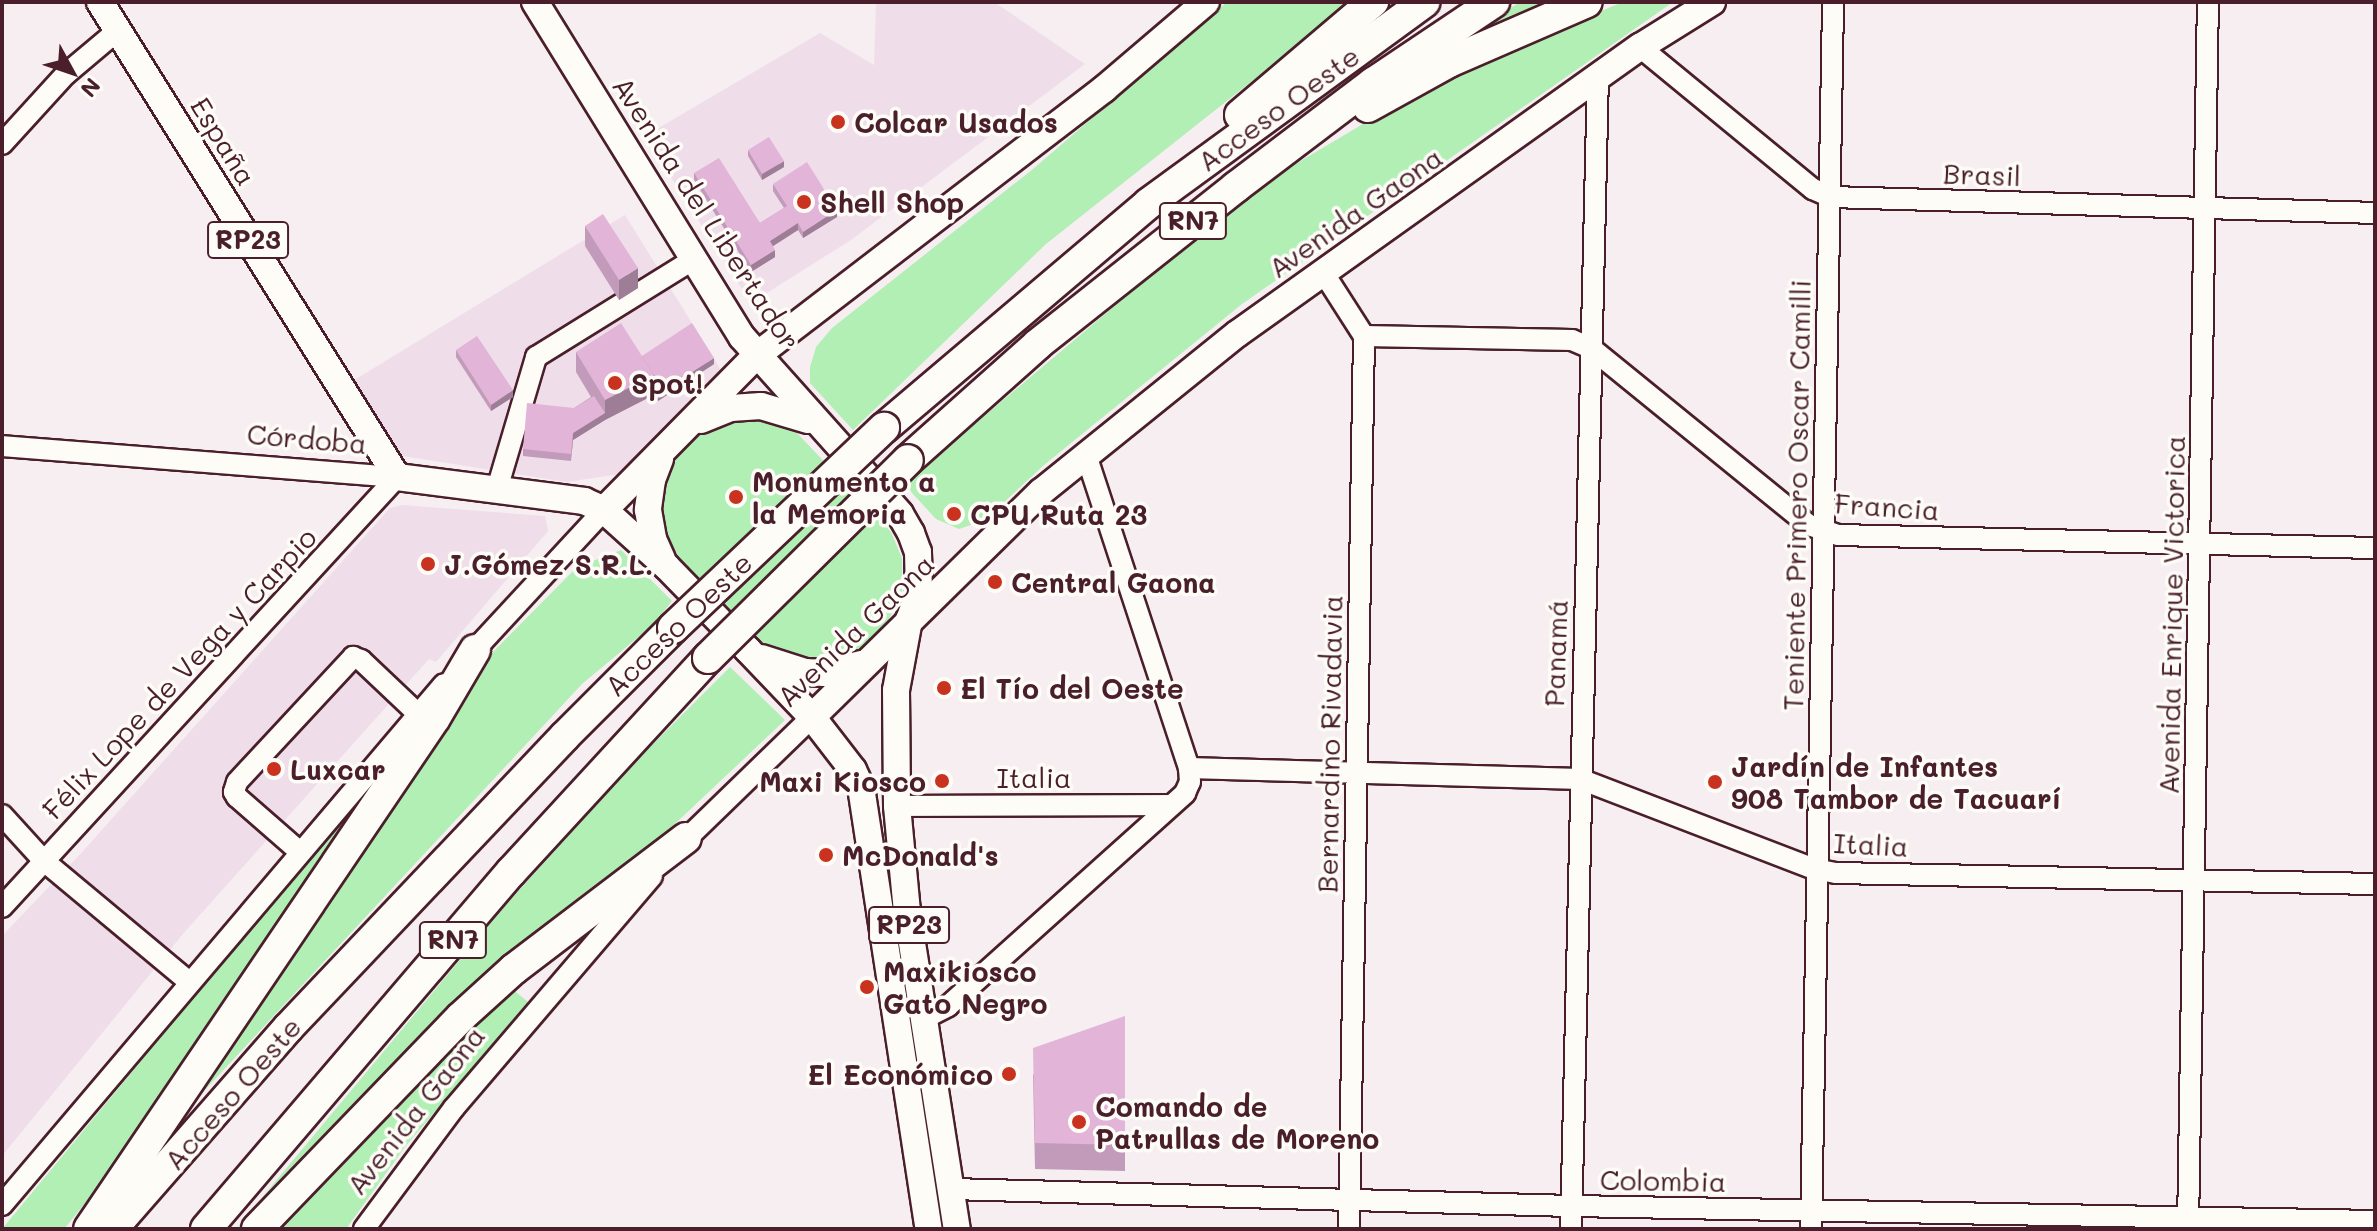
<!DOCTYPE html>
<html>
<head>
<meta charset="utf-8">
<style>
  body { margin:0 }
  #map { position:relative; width:2377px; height:1231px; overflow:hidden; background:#f7eef1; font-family:Mali,sans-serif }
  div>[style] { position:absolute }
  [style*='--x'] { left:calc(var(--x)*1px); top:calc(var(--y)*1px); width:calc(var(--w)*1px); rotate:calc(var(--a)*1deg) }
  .built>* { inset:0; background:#f0ddea }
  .green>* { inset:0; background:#b2efb5 }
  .roads { filter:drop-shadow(2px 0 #4a1f2b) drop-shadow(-2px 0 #4a1f2b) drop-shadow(0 2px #4a1f2b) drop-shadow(0 -2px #4a1f2b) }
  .minor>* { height:20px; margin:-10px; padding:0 10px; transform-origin:10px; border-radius:10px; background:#fdfcf7 }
  .major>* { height:26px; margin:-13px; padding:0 13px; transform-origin:13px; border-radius:13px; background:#fdfcf7 }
  .highway>* { height:30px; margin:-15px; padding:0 15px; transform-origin:15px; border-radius:15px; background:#fdfcf7 }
  .bridges { filter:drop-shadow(2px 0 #4a1f2b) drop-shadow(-2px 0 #4a1f2b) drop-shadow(0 2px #4a1f2b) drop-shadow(0 -2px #4a1f2b) }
  .highway-bridge>* { height:30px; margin:-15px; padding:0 15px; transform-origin:15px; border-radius:15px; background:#fdfcf7 }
  .wall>* { inset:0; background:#c29bba }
  .shaded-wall>* { inset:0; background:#9e7e97 }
  .building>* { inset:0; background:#e1b4d8 }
  .dots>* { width:22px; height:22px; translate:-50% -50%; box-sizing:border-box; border:4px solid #fdfcf7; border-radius:50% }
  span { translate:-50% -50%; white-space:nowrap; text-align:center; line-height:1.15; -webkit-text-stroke:7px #fdfcf7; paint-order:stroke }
  .shield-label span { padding:2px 6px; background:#fdfcf7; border:2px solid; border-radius:6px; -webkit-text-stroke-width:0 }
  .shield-label { font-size:26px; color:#4a1f2b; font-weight:700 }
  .street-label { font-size:28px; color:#4a1f2b }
  .poi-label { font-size:28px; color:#4a1f2b; font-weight:700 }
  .left { translate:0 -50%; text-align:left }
  .right { translate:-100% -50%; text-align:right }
  .frame { position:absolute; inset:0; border:4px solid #4a1f2b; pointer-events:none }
  .north { position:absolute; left:32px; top:32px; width:80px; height:80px; -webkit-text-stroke:6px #fdfcf7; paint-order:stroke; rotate:130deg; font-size:22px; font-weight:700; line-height:32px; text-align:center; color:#4a1f2b }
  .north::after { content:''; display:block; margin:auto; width:28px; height:36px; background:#4a1f2b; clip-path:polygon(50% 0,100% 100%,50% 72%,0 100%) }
</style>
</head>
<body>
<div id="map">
  <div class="built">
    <div style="clip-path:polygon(876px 2px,994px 2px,1085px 64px,851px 240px,759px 298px,745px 294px,645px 136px,820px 33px,874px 65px)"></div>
    <div style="clip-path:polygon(625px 215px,721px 370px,620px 474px,567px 482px,396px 455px,351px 382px)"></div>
    <div style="clip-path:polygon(402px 505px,545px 516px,548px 531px,436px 662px,429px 659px,182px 935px,2px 1156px,2px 936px,83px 851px,390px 508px)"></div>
  </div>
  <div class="green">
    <div style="clip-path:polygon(1227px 2px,1352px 2px,1046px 244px,853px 430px,810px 383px,810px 367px,816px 347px,832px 328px,1033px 169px)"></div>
    <div style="clip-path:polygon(1520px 2px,1556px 2px,1465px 43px,1463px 39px)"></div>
    <div style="clip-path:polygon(1623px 2px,1673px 2px,1242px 304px,1044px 465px,985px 520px,959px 529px,936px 519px,913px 494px,905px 483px,1232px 207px,1282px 172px,1363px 124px,1545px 34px)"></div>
    <div style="clip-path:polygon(738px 415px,775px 421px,797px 433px,891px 532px,902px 558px,902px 591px,884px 630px,863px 653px,832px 666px,763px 652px,666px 553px,657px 480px,685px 438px)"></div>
    <div style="clip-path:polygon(621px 550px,672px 601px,654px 624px,582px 684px,191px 1105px,456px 696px,493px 652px,577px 567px)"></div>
    <div style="clip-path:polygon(730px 667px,785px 720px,246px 1229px,236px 1229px,503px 908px,638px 759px)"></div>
    <div style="clip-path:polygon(381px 771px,128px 1151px,64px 1229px,2px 1229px)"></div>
    <div style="clip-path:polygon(511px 988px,528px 1002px,405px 1147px,346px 1229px,273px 1229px,477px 1013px)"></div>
  </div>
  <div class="roads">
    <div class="minor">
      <div style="--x:1640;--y:47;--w:224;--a:39.4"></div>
      <div style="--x:1813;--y:189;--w:20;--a:24"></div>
      <div style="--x:1831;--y:197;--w:544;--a:1.68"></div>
      <div style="--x:2;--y:144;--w:95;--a:-47.6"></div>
      <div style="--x:66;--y:74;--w:67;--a:-40.1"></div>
      <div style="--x:1323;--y:272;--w:76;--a:57.4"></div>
      <div style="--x:1364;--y:336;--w:893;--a:90.96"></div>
      <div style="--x:1364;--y:336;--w:208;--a:1.1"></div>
      <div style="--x:1572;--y:340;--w:21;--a:23"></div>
      <div style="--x:1591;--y:348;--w:281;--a:39.1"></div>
      <div style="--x:1809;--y:525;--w:31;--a:19"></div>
      <div style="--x:1838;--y:535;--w:537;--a:1.39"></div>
      <div style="--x:2;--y:446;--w:396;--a:4.5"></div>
      <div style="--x:497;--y:489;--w:138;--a:-73.5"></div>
      <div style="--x:536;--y:357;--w:186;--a:-31.8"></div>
      <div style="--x:468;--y:657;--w:200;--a:-47.2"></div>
      <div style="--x:1189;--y:768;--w:391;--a:1.6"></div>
      <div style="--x:1580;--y:779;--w:252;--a:21"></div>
      <div style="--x:1815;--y:869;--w:21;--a:11"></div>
      <div style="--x:1836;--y:873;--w:539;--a:1.17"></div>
      <div style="--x:897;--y:806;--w:274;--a:-0.2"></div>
      <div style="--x:2;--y:815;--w:62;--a:47.6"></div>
      <div style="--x:44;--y:861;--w:189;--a:39.8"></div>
      <div style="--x:679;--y:846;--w:185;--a:-44.1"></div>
      <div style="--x:300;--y:852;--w:84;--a:-138.9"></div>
      <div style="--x:237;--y:797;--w:6;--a:-121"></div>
      <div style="--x:234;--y:792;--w:10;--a:-73"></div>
      <div style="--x:237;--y:782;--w:171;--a:-47.1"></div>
      <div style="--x:353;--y:657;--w:9;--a:21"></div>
      <div style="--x:361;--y:660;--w:77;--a:43.4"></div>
      <div style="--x:2;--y:907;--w:584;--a:-47.43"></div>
      <div style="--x:923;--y:1019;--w:28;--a:-27"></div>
      <div style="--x:948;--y:1006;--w:319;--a:-41.9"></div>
      <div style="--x:1185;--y:793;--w:12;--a:-66"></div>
      <div style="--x:1190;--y:782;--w:14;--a:-94"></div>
      <div style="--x:1189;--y:768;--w:327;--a:-108.2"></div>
      <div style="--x:951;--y:1189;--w:621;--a:1.57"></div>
      <div style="--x:1572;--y:1206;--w:803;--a:1.07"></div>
      <div style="--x:2;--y:1205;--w:683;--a:-49.69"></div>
      <div style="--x:364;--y:1229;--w:151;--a:-53.4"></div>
      <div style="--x:454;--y:1108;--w:305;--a:-49.5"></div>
      <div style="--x:1571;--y:1229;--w:1150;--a:-88.66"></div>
      <div style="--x:1811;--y:1229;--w:1227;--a:-88.97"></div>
      <div style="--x:2188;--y:1229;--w:1227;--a:-89.07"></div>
    </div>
    <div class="major">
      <div style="--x:100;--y:2;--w:560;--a:57.98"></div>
      <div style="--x:397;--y:477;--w:189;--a:7.3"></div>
      <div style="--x:584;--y:501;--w:22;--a:24"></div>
      <div style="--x:604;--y:510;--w:84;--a:42.1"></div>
      <div style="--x:666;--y:566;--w:117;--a:45.7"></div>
      <div style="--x:748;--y:650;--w:93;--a:46.3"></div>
      <div style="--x:812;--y:717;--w:67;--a:52.3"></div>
      <div style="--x:853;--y:770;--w:19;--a:65"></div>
      <div style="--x:861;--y:787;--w:447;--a:81.3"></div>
      <div style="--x:535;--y:2;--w:394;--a:58.3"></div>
      <div style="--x:742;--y:337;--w:237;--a:48.2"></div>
      <div style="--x:900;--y:514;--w:22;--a:60"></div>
      <div style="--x:911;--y:533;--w:20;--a:70"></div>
      <div style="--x:918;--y:552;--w:42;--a:88.6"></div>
      <div style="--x:919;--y:594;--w:28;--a:111"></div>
      <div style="--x:909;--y:620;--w:71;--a:100.5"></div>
      <div style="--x:896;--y:690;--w:116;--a:89.5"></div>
      <div style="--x:897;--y:806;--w:105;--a:84.6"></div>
      <div style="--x:907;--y:911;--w:322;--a:81.1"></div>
      <div style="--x:701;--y:420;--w:32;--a:-22"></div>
      <div style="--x:731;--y:408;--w:30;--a:-4"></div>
      <div style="--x:761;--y:406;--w:49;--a:16.6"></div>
      <div style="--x:660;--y:459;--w:22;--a:111"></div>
      <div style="--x:652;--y:480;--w:30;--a:98"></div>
      <div style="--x:648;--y:510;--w:29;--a:80"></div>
      <div style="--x:653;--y:539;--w:22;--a:66"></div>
      <div style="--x:604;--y:510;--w:216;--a:-45.4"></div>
      <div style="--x:756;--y:356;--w:439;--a:-37.5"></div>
      <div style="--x:1104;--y:89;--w:134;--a:-40.5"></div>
      <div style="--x:761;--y:658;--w:46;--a:17.7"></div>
      <div style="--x:805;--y:672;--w:20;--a:3"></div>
      <div style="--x:825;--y:673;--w:38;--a:-14"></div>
      <div style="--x:812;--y:717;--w:321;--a:-44.5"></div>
      <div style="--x:1041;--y:492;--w:252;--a:-38.9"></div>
      <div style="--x:1237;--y:334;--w:495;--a:-35.5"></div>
      <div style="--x:1640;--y:47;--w:85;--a:-32"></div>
    </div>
    <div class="highway">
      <div style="--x:1368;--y:107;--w:93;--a:-29.1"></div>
      <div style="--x:1449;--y:62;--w:150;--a:-23.5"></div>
      <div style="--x:1240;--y:115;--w:175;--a:-40.4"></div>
      <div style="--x:884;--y:428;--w:348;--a:-40.3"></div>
      <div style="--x:1149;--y:203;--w:341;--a:-36.1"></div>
      <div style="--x:908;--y:460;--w:174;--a:-41.7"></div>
      <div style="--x:1038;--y:344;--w:253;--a:-38.4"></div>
      <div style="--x:1236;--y:187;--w:172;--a:-37.2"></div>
      <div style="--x:1373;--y:83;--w:146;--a:-33.8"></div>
      <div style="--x:89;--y:1229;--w:617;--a:-55.9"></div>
      <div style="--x:435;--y:718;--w:79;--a:-59.5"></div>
      <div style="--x:112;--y:1229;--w:267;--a:-48.8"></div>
      <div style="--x:288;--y:1028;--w:402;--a:-46.5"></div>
      <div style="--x:565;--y:736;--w:153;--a:-45"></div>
      <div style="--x:206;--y:1229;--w:470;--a:-49.5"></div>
      <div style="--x:511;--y:872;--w:291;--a:-47.4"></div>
      <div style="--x:257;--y:1229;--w:294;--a:-46.1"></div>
      <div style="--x:461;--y:1017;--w:72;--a:-42.2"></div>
      <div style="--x:514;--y:969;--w:216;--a:-37.3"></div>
    </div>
  </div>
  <div class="bridges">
    <div class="highway-bridge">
      <div style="--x:673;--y:628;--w:291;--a:-43.5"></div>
      <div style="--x:708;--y:658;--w:281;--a:-44.7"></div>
    </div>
  </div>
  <div class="wall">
    <div style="clip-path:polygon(748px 150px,784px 167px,762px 180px,748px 156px)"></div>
    <div style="clip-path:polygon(694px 173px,760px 223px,784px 208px,773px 191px,773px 184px,837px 217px,803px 238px,798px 230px,773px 246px,775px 257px,751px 272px,694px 180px)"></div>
    <div style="clip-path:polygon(585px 226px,638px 288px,619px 300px,585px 246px)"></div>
    <div style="clip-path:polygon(456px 350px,513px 397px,491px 411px,456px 357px)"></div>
    <div style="clip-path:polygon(576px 352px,642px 356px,714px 364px,658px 401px,654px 394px,605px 420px,573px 440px,571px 461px,523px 456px,523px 449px,574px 408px,591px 397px,576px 372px)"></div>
    <div style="clip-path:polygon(1033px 1074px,1125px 1145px,1125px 1171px,1035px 1169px)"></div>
  </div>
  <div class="shaded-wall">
    <div style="clip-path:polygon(784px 161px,784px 167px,762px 180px,762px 174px)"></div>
    <div style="clip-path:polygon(837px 210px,837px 217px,803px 238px,803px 232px)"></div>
    <div style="clip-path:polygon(798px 223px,798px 230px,770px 248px,770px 241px)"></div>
    <div style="clip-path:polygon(775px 250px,775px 257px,751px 272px,751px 265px)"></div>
    <div style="clip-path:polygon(638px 268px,638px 288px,619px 300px,619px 280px)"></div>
    <div style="clip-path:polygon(714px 358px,714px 364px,658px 401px,658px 394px)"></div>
    <div style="clip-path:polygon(654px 375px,654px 395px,605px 420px,573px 440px,571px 461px,573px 433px,605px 413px,605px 400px)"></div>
    <div style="clip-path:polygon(513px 390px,513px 397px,491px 411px,491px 405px)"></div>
  </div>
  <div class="building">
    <div style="clip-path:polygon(769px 137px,784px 161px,762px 174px,748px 150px)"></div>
    <div style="clip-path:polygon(719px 158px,760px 223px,787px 206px,773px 184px,807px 162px,837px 210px,803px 232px,798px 223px,770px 241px,775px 250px,751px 265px,694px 173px)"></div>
    <div style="clip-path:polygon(603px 214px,638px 268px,619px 280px,585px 226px)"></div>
    <div style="clip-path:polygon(621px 323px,654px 375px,605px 400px,576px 352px)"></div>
    <div style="clip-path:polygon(692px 323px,714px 358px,658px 394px,654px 388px,654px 375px,642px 356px)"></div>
    <div style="clip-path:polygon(477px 336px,513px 390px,491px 405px,456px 350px)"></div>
    <div style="clip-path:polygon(594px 396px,605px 413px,573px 433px,571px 454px,523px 449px,527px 403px,574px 408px)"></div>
    <div style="clip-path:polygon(1125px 1016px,1125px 1145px,1035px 1143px,1033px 1048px)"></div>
  </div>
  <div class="dots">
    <div style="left:838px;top:122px;background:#c8321e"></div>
    <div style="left:804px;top:202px;background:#c8321e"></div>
    <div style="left:615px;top:383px;background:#c8321e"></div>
    <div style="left:736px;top:497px;background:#c8321e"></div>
    <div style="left:954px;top:514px;background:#c8321e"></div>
    <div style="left:428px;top:564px;background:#c8321e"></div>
    <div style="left:995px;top:582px;background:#c8321e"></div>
    <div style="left:944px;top:688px;background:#c8321e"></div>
    <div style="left:274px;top:769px;background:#c8321e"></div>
    <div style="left:942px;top:781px;background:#c8321e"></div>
    <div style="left:1715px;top:782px;background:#c8321e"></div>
    <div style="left:826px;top:855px;background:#c8321e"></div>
    <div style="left:867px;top:987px;background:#c8321e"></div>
    <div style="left:1009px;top:1074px;background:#c8321e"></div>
    <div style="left:1079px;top:1122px;background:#c8321e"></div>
  </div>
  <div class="shield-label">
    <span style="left:1193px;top:221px">RN7</span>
    <span style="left:248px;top:240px">RP23</span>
    <span style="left:909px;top:925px">RP23</span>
    <span style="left:453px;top:940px">RN7</span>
  </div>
  <div class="street-label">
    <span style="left:1278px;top:108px;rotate:-36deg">Acceso Oeste</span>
    <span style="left:224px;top:141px;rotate:58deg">España</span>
    <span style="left:1982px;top:174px;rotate:2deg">Brasil</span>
    <span style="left:1355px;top:212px;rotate:-35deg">Avenida Gaona</span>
    <span style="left:707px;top:213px;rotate:57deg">Avenida del Libertador</span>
    <span style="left:307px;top:438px;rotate:5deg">Córdoba</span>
    <span style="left:1796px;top:495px;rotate:-89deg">Teniente Primero Oscar Camilli</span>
    <span style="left:1887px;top:506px;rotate:4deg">Francia</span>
    <span style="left:2171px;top:615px;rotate:-89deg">Avenida Enrique Victorica</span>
    <span style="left:678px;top:624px;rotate:-44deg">Acceso Oeste</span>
    <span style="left:855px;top:630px;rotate:-44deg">Avenida Gaona</span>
    <span style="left:1555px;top:653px;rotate:-88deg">Panamá</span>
    <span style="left:179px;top:673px;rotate:-47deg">Félix Lope de Vega y Carpio</span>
    <span style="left:1329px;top:744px;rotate:-89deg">Bernardino Rivadavia</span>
    <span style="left:1034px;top:777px">Italia</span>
    <span style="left:1871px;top:844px;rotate:3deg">Italia</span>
    <span style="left:232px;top:1093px;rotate:-49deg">Acceso Oeste</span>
    <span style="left:415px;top:1110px;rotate:-52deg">Avenida Gaona</span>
    <span style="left:1663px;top:1180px;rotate:1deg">Colombia</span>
  </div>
  <div class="poi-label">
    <span class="left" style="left:854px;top:122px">Colcar Usados</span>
    <span class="left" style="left:820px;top:202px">Shell Shop</span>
    <span class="left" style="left:631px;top:383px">Spot!</span>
    <span class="left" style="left:752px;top:497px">Monumento a<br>la Memoria</span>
    <span class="left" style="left:970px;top:514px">CPU Ruta 23</span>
    <span class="left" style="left:444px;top:564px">J.Gómez S.R.L.</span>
    <span class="left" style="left:1011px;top:582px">Central Gaona</span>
    <span class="left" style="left:960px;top:688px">El Tío del Oeste</span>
    <span class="left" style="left:1731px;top:782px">Jardín de Infantes<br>908 Tambor de Tacuarí</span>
    <span class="left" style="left:290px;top:769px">Luxcar</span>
    <span class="right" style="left:926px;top:781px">Maxi Kiosco</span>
    <span class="left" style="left:842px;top:855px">McDonald's</span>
    <span class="left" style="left:883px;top:987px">Maxikiosco<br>Gato Negro</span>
    <span class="right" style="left:993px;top:1074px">El Económico</span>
    <span class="left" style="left:1095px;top:1122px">Comando de<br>Patrullas de Moreno</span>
  </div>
  <div class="frame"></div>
  <div class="north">N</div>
</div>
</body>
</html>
